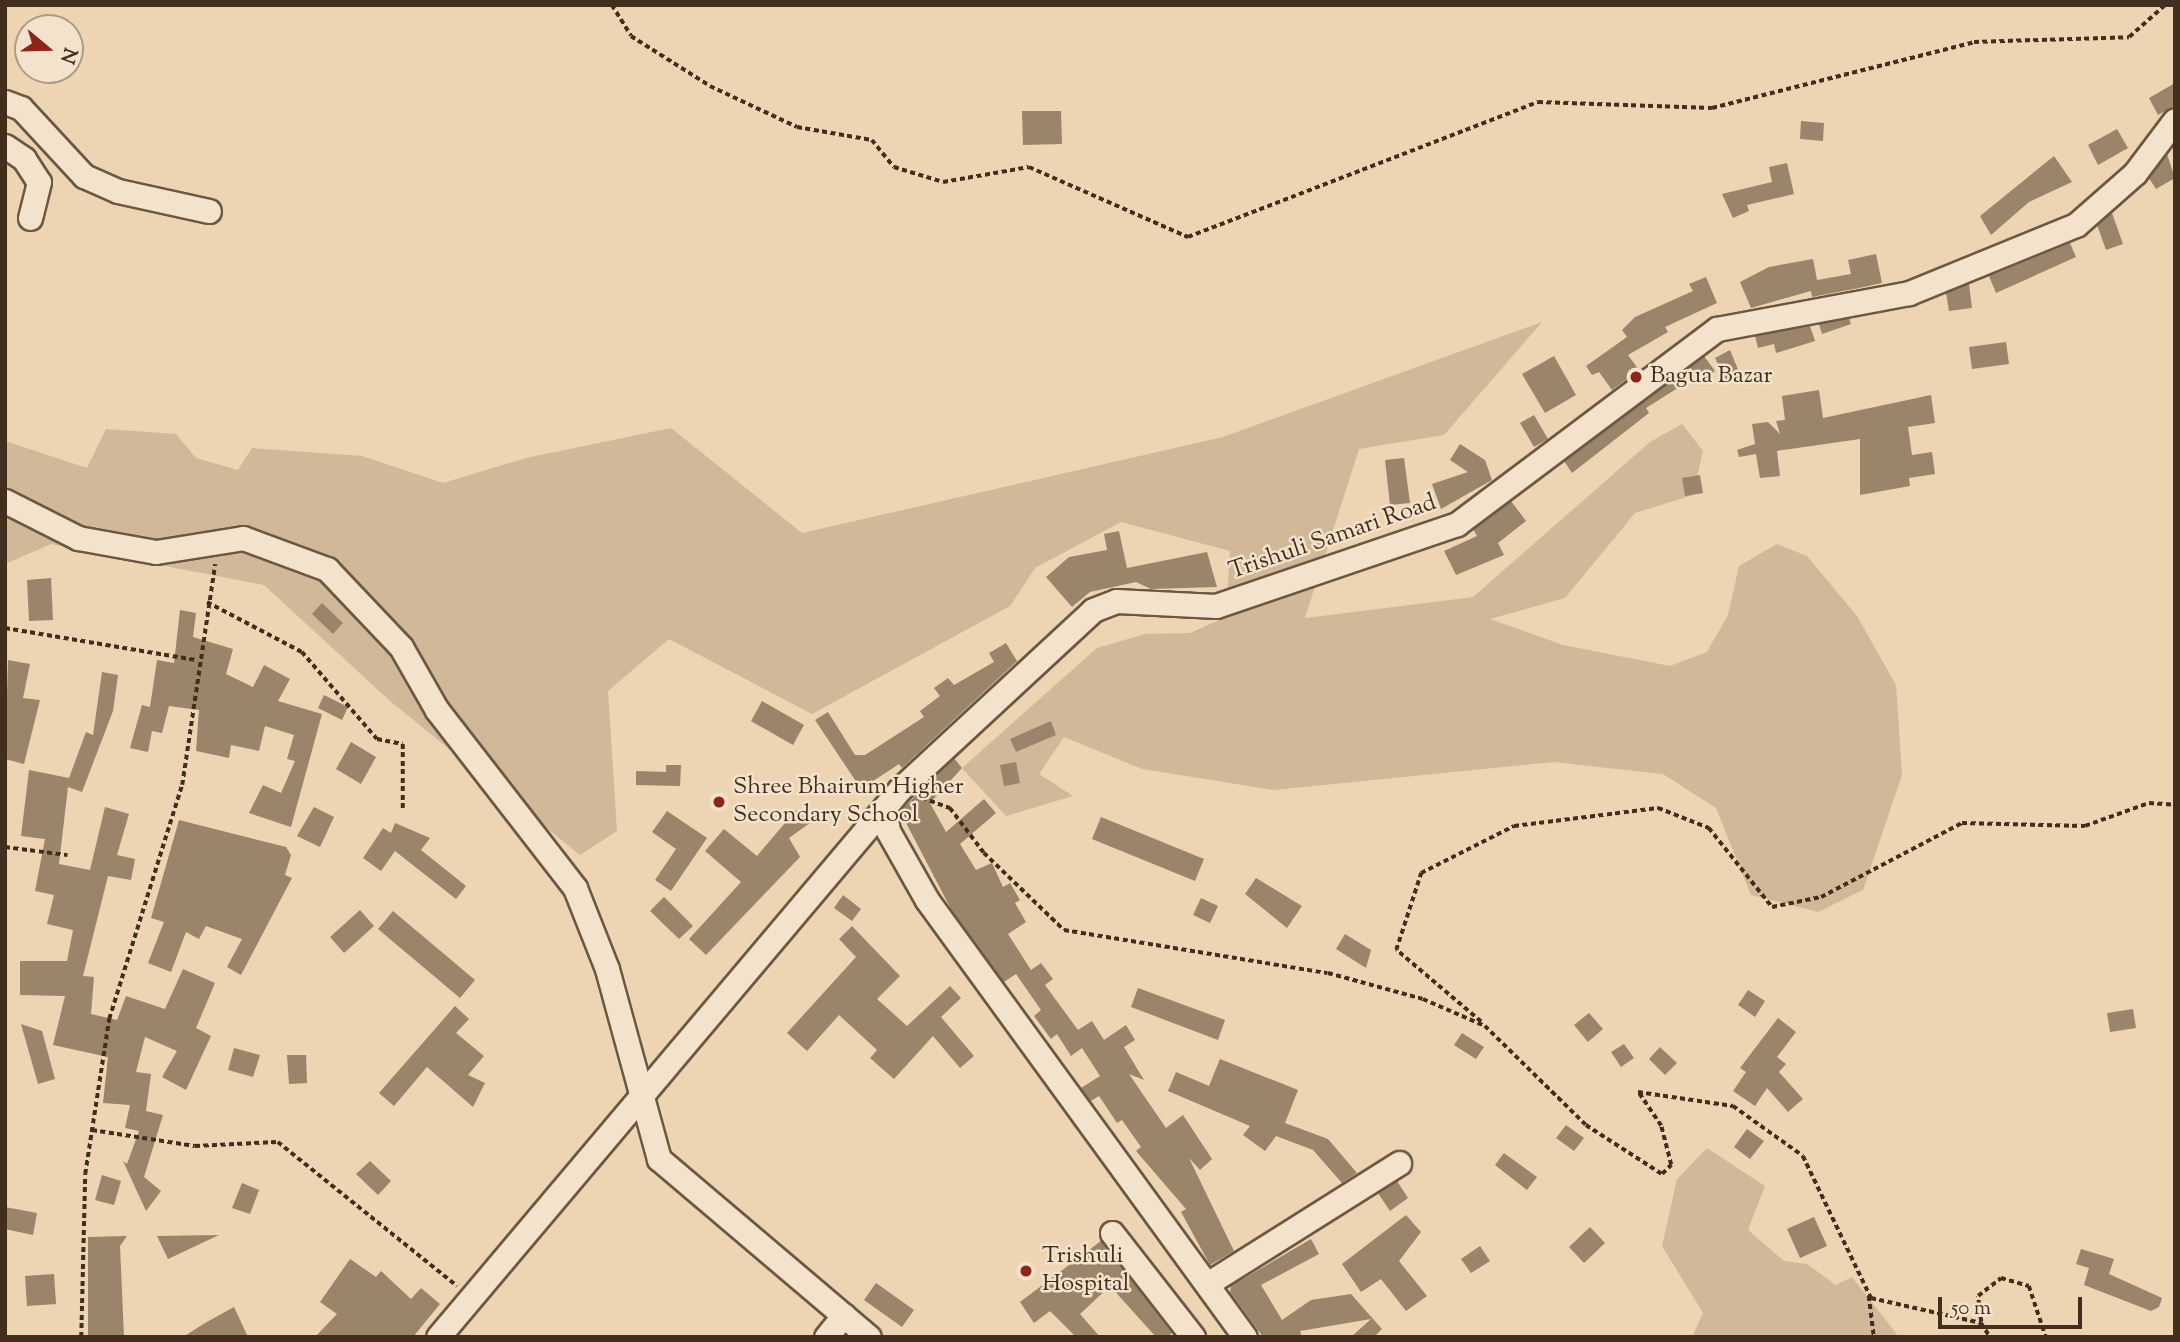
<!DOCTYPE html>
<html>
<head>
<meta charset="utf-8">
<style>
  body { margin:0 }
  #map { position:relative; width:2180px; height:1342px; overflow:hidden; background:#edd4b2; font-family:"Sorts Mill Goudy",serif }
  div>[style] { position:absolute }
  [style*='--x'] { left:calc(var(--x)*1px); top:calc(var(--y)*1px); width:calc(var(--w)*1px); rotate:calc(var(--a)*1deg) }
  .green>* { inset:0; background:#d0b898 }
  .building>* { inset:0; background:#9a846a }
  .path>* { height:3.5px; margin-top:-1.75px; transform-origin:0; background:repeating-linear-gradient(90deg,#412e1c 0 5px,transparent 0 8.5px) }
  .roads { filter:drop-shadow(2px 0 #6c5842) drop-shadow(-2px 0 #6c5842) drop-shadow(0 2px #6c5842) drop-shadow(0 -2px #6c5842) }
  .minor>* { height:23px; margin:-11.5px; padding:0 11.5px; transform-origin:11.5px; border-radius:11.5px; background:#f3e3cd }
  .dots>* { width:19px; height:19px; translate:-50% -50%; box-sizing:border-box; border:4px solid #f3e3cd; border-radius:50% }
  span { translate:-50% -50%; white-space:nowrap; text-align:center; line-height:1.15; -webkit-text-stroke:5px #f3e3cd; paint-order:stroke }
  .poi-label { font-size:24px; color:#412e1c }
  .left { translate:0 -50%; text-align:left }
  .street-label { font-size:24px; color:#412e1c }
  .frame { position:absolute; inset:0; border:7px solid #412e1c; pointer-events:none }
  .north { position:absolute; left:14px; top:14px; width:70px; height:70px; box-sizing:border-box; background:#f3e3cd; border:2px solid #ac9b86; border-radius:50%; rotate:109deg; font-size:19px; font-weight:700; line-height:28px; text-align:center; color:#412e1c }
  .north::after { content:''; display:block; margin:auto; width:24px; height:32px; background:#8f2418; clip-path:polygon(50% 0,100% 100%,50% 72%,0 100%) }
  .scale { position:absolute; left:1938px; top:1297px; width:144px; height:32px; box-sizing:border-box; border:4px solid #412e1c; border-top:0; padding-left:9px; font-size:21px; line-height:24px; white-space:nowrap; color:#412e1c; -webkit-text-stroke:5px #f3e3cd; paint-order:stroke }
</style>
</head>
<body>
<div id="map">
  <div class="green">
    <div style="clip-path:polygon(1542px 322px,1444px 435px,1359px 449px,1305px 618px,1473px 597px,1650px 442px,1682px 424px,1703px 451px,1693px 495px,1635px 513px,1565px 598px,1490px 619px,1563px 645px,1670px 666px,1707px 652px,1728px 615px,1739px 566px,1777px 544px,1807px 556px,1857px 616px,1896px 685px,1902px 775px,1863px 890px,1818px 912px,1751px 895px,1716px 808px,1663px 774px,1553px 762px,1274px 790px,1142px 769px,1064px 737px,1039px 774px,1073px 796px,1006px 816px,962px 768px,1097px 648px,1145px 634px,1190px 633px,1226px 617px,1230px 551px,1121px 522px,1035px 568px,1010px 606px,812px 714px,669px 639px,608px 691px,617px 831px,580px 855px,390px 701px,264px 585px,51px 544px,5px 564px,5px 441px,87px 468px,106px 429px,176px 434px,196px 458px,238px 470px,252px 448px,362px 456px,443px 483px,526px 458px,671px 428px,802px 533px,1223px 437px)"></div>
    <div style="clip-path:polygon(1707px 1148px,1765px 1186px,1748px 1230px,1784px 1261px,1807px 1264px,1836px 1285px,1852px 1277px,1899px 1337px,1692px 1337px,1703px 1313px,1662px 1246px,1677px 1179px)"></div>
  </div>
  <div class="building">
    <div style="clip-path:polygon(2175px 83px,2175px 106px,2158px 115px,2149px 98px)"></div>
    <div style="clip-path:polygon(1022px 111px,1061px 111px,1062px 144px,1023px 145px)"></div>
    <div style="clip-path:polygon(1801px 121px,1824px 123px,1823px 141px,1800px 139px)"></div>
    <div style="clip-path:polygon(2117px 129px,2128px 148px,2098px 165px,2088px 145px)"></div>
    <div style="clip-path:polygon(2167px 154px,2175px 178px,2156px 189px,2149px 178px)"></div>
    <div style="clip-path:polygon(2054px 156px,2072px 182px,2029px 202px,1991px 235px,1980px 216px)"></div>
    <div style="clip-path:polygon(1787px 163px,1794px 194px,1747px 205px,1749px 211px,1733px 218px,1722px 194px,1772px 182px,1769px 167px)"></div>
    <div style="clip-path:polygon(2112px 213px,2123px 244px,2106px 250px,2097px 225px)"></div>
    <div style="clip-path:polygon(2070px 243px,2076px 257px,1996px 293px,1989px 276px)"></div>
    <div style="clip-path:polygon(1876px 254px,1882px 283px,1864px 287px,1812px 297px,1811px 291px,1751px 308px,1740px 282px,1769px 267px,1813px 259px,1817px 280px,1851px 274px,1848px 260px)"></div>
    <div style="clip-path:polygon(1706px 277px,1717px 303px,1665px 327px,1668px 332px,1628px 355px,1639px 370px,1612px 390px,1599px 372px,1592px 375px,1586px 366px,1627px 337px,1622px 330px,1635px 317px,1693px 291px,1689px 284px)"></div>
    <div style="clip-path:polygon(1969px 284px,1972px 308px,1949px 311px,1946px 293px)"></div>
    <div style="clip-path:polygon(1849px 318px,1851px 324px,1822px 334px,1819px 324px)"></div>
    <div style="clip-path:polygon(1810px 326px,1815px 341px,1776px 353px,1774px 344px,1758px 348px,1755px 336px)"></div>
    <div style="clip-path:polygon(2006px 342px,2009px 364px,1972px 369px,1969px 347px)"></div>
    <div style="clip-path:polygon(1730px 350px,1741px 377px,1728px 384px,1715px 358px)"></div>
    <div style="clip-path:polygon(1554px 356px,1576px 395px,1545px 413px,1522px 374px)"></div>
    <div style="clip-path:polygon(1704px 356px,1715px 371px,1701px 381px,1690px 367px)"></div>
    <div style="clip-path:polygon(1686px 370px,1692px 379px,1646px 408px,1649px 413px,1572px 473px,1564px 461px)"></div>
    <div style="clip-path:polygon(1819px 390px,1823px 418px,1931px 395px,1935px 423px,1908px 427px,1912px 455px,1932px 452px,1935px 474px,1909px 478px,1910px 486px,1860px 495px,1860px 439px,1777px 451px,1780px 476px,1760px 478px,1756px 454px,1739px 457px,1737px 450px,1755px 444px,1752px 424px,1768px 422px,1780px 434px,1776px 421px,1785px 420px,1782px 396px)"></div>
    <div style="clip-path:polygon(1534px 415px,1548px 439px,1534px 447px,1520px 423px)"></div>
    <div style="clip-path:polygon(1460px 444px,1485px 460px,1492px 480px,1441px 509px,1432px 484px,1468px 472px,1450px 460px)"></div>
    <div style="clip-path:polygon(1404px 458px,1410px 503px,1390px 505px,1385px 460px)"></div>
    <div style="clip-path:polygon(1700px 475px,1703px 493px,1685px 496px,1682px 478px)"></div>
    <div style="clip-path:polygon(1511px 501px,1526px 521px,1498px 543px,1504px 555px,1456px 575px,1444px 551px,1477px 536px,1473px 529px)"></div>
    <div style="clip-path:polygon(1119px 531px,1127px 568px,1207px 552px,1217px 587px,1151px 589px,1136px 582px,1090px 592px,1072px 607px,1046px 577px,1069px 557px,1107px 550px,1104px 534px)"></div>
    <div style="clip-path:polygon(51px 578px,53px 620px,29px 621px,27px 580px)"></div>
    <div style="clip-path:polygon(322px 603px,343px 623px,333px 634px,312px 614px)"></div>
    <div style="clip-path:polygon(180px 610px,196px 613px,193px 637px,233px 649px,226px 674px,253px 687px,264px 665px,290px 679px,278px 701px,322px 714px,291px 827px,249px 813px,263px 785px,281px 793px,295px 761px,287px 759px,294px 735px,265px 726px,259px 751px,231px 745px,229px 758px,196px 751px,199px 710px,169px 706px,162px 733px,152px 731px,148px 752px,130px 748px,142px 705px,150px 707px,157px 660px,174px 663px)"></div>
    <div style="clip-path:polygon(1006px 643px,1017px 661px,902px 768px,899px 764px,861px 789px,815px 720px,828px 712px,855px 755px,865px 755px,924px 717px,920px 711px,940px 696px,934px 688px,948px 678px,954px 685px,994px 662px,989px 653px)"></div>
    <div style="clip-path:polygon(8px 660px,30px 664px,23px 698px,40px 700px,24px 764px,5px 759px)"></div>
    <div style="clip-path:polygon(102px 672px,118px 675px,113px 711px,82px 792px,68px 787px,59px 864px,90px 870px,105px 807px,129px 814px,117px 855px,135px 859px,131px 880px,108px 876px,83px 976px,94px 977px,91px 1014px,117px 1020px,126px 996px,165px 1009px,183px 969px,215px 983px,196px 1028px,211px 1036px,186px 1090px,162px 1077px,177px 1051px,145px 1037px,136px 1072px,151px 1074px,146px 1111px,163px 1115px,144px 1177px,161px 1191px,146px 1211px,123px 1161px,127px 1164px,139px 1131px,125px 1128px,130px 1105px,103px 1103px,108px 1057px,53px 1045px,65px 996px,20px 995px,20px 961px,67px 961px,73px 930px,47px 924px,54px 895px,35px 891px,45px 839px,21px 836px,29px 770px,69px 778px,86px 732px,93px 735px)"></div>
    <div style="clip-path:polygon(324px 695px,348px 707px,342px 720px,318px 708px)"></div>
    <div style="clip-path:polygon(762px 701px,804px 725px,793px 745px,751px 721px)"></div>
    <div style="clip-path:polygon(1051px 721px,1056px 735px,1016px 752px,1010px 739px)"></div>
    <div style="clip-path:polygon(351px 742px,376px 757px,361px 784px,336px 769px)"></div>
    <div style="clip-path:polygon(954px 758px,962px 768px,930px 803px,946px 832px,984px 799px,996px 813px,960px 844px,976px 870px,992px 863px,1003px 887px,1010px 883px,1020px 900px,1015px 903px,1026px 922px,1008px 934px,1031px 970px,1041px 963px,1053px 979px,1045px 985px,1078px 1030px,1092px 1021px,1104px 1040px,1126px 1025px,1135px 1040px,1124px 1047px,1144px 1080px,1129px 1074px,1166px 1128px,1183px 1115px,1212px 1159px,1200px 1170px,1189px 1158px,1234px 1251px,1210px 1265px,1181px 1212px,1186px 1209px,1136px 1151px,1141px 1147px,1122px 1120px,1117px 1123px,1099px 1096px,1091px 1101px,1081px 1088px,1100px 1076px,1082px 1048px,1071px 1056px,1057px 1034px,1051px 1039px,1034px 1016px,1041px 1010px,1016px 974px,1004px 982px,952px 911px,904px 819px,900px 811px)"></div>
    <div style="clip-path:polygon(1016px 762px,1020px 783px,1004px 786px,1000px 765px)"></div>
    <div style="clip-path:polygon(666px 765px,681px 765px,680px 786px,636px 785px,636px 771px,666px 772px)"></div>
    <div style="clip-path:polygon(314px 807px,334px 817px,320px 847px,297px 836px)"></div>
    <div style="clip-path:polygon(796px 810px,810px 823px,789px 838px,800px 857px,706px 955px,689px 939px,741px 882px,705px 851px,724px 829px,757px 856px)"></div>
    <div style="clip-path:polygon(667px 811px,707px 838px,671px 891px,655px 880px,676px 849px,652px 832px)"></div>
    <div style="clip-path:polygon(1101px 817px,1204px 859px,1195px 881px,1092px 839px)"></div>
    <div style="clip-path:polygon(179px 820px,286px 847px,291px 855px,285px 875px,292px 878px,241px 975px,227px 967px,242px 939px,206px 926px,199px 939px,186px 932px,171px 972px,148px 963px,164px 922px,151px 918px)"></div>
    <div style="clip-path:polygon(395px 823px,430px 838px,421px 850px,466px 886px,456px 899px,395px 851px,381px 871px,363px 858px,383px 828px,391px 833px)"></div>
    <div style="clip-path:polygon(1256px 878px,1302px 906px,1287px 928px,1245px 894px)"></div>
    <div style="clip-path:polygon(843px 895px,861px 909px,852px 921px,834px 908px)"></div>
    <div style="clip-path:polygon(664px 897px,693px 926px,679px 939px,650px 911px)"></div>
    <div style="clip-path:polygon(1201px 898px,1218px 906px,1210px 923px,1193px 915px)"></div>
    <div style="clip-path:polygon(360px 910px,374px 926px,344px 953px,330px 937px)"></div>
    <div style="clip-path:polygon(393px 911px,475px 980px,460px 998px,378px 929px)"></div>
    <div style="clip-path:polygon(852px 926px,900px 976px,877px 999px,907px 1026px,950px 986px,961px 998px,941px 1017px,974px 1056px,960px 1068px,933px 1036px,894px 1079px,870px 1058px,877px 1050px,839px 1015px,807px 1051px,787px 1033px,856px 957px,839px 939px)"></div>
    <div style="clip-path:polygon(1345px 934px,1371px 950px,1366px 968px,1336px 949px)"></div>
    <div style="clip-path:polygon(1138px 988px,1225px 1020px,1218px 1040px,1131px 1007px)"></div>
    <div style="clip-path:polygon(1748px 990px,1765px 1001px,1755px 1017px,1738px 1005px)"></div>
    <div style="clip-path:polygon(455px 1006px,469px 1019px,456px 1033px,484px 1056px,468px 1075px,485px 1083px,473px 1107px,427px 1067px,394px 1106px,379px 1093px)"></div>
    <div style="clip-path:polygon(2133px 1009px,2136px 1028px,2110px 1032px,2107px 1013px)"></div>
    <div style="clip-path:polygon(1589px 1013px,1603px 1029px,1588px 1042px,1574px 1025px)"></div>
    <div style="clip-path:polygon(1778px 1018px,1796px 1032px,1777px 1057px,1786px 1064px,1779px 1072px,1803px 1099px,1788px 1112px,1767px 1088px,1755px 1106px,1733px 1091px,1746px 1072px,1740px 1068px)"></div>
    <div style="clip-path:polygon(21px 1024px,42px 1031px,55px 1079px,38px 1084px)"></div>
    <div style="clip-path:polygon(1462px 1033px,1484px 1047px,1476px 1059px,1454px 1045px)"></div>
    <div style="clip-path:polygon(1624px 1044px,1634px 1058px,1621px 1067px,1611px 1052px)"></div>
    <div style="clip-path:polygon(1660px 1047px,1677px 1063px,1665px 1075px,1649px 1059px)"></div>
    <div style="clip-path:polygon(234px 1048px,260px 1055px,253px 1077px,228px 1070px)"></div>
    <div style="clip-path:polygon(287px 1055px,306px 1055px,307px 1083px,289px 1084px)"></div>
    <div style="clip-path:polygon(1220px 1059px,1298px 1090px,1285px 1123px,1328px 1139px,1357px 1173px,1342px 1183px,1313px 1150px,1276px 1136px,1265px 1151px,1243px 1135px,1250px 1126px,1168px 1091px,1176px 1072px,1209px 1086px)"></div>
    <div style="clip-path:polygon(1566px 1125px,1584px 1138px,1574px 1151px,1556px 1138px)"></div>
    <div style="clip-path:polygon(1747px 1129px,1764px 1141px,1750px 1159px,1734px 1147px)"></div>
    <div style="clip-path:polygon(1504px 1153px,1537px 1177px,1527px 1190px,1495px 1165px)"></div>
    <div style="clip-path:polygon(370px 1161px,391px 1181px,378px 1195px,356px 1174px)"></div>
    <div style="clip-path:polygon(102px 1175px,121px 1181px,114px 1205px,95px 1200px)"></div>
    <div style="clip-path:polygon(1397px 1181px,1408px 1198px,1390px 1211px,1378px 1193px)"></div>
    <div style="clip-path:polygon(242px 1183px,259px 1190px,250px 1214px,232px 1208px)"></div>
    <div style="clip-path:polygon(5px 1207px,37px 1213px,33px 1235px,5px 1229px)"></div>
    <div style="clip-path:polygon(1406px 1215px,1421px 1232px,1399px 1261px,1427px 1296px,1406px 1311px,1381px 1279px,1361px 1292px,1342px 1264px)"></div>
    <div style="clip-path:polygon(1814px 1217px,1827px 1246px,1800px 1258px,1787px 1229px)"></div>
    <div style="clip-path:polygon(1590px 1227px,1605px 1243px,1584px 1263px,1569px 1247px)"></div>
    <div style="clip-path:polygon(219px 1235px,168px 1259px,157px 1236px)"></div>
    <div style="clip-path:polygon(127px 1236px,120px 1246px,124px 1337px,88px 1337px,88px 1237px)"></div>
    <div style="clip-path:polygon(1311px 1239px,1319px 1254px,1261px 1285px,1282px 1320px,1311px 1300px,1351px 1294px,1382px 1329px,1374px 1337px,1351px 1337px,1371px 1319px,1300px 1331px,1302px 1337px,1263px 1337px,1230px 1292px,1231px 1286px)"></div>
    <div style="clip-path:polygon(1101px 1241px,1172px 1333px,1167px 1337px,1156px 1337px,1110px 1286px,1080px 1314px,1100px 1337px,1076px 1337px,1050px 1311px,1034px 1323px,1020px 1302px)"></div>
    <div style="clip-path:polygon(1480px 1246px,1490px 1261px,1471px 1273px,1461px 1259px)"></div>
    <div style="clip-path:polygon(2081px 1249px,2114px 1259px,2109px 1274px,2162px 1298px,2159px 1307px,2151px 1311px,2084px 1285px,2089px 1268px,2076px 1264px)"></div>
    <div style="clip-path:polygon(350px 1259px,376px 1277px,381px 1271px,411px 1299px,421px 1288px,440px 1304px,413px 1337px,315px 1337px,337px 1314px,320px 1302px)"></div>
    <div style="clip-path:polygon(54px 1274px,56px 1304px,27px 1306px,25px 1276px)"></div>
    <div style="clip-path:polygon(876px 1283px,914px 1310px,902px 1327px,864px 1300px)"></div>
    <div style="clip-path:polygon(234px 1307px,248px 1337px,183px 1337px,205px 1323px)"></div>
  </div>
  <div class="path">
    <div style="--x:612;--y:5;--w:36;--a:58"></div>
    <div style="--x:631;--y:36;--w:93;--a:32.3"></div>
    <div style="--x:710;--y:86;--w:96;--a:25.2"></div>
    <div style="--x:797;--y:127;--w:76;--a:9.8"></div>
    <div style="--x:872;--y:140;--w:35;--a:51"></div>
    <div style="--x:894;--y:167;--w:51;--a:17"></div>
    <div style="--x:943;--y:182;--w:87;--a:-9.9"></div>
    <div style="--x:1029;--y:167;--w:174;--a:23.8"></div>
    <div style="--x:1188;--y:237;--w:375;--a:-21.1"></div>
    <div style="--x:1538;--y:102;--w:174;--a:2"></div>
    <div style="--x:1712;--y:108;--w:270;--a:-14.1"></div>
    <div style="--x:1974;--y:42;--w:155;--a:-1.8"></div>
    <div style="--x:2129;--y:37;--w:48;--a:-41.6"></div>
    <div style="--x:207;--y:602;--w:107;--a:27.8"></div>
    <div style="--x:302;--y:652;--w:115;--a:49.2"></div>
    <div style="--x:377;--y:739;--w:26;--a:11"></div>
    <div style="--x:403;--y:744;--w:66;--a:90"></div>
    <div style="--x:5;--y:628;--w:195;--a:9.5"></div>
    <div style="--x:922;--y:798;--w:30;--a:20"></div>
    <div style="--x:950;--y:808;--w:56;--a:52.9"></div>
    <div style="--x:984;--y:853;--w:111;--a:43.9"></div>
    <div style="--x:1064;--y:930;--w:267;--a:9.3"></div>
    <div style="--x:1328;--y:973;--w:98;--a:15.3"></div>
    <div style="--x:1423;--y:999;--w:68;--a:23.5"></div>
    <div style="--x:1485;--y:1026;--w:141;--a:44.4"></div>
    <div style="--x:1586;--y:1125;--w:90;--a:32.8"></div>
    <div style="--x:1662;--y:1174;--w:13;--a:-45"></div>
    <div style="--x:1671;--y:1165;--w:40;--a:-104.4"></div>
    <div style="--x:1661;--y:1126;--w:41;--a:-124.1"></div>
    <div style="--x:1638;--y:1092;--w:96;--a:8.4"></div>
    <div style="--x:1733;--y:1106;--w:86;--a:35.5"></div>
    <div style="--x:1803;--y:1156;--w:157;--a:64.4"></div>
    <div style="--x:1871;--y:1298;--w:113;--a:12.8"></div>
    <div style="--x:1981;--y:1323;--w:17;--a:57"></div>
    <div style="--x:5;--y:847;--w:63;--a:7.4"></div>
    <div style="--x:1481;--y:1022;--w:111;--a:-139.7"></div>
    <div style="--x:1396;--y:950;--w:81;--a:-72"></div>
    <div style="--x:1421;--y:873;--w:104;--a:-26.8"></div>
    <div style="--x:1514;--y:826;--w:145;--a:-7.1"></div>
    <div style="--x:1658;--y:808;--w:55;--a:21.4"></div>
    <div style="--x:1709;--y:828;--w:101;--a:51.4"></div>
    <div style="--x:1772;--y:907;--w:50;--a:-11.5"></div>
    <div style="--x:1821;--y:897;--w:159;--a:-27.7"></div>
    <div style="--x:1962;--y:823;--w:123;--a:1.4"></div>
    <div style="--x:2085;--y:826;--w:68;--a:-19.8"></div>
    <div style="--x:2149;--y:803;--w:26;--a:4"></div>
    <div style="--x:92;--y:1130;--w:104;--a:8.8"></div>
    <div style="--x:195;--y:1146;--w:83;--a:-2.8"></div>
    <div style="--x:278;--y:1142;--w:230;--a:38.8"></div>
    <div style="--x:1869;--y:1296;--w:41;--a:83"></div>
    <div style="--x:1981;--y:1322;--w:26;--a:-97"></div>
    <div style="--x:1978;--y:1296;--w:29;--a:-38"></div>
    <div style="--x:2001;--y:1278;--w:29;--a:16"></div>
    <div style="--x:2029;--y:1286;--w:54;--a:71.6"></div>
    <div style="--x:81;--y:1337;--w:163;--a:-88.6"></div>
    <div style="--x:85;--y:1174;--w:157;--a:-81.2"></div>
    <div style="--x:109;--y:1019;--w:245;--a:-72.7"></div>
    <div style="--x:182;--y:785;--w:223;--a:-81.5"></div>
  </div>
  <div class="roads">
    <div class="minor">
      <div style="--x:5;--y:102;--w:17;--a:21"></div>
      <div style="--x:21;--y:108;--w:93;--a:47.2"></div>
      <div style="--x:84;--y:176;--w:37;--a:24"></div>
      <div style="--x:118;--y:191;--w:93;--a:12.4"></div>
      <div style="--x:5;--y:146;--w:23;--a:34"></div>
      <div style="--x:24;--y:159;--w:27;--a:57"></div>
      <div style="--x:39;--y:182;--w:37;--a:104"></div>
      <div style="--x:5;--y:501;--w:82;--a:26.9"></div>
      <div style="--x:78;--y:538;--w:79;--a:10.2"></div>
      <div style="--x:156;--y:552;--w:88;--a:-9.1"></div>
      <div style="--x:243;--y:538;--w:90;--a:20.3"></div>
      <div style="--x:327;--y:569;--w:108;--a:46.5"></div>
      <div style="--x:401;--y:647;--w:73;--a:60.3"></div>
      <div style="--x:437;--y:710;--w:225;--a:52.2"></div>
      <div style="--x:575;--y:888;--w:87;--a:68.4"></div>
      <div style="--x:607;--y:969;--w:197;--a:74.7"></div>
      <div style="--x:659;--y:1159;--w:275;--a:40.3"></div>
      <div style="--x:885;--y:812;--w:19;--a:81"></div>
      <div style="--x:888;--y:831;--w:79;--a:60.5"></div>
      <div style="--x:927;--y:900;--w:540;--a:53.96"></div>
      <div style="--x:1112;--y:1233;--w:132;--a:52.1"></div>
      <div style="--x:1207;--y:1284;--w:227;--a:-32.2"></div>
      <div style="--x:438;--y:1337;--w:717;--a:-49.87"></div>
      <div style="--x:900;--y:789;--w:263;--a:-42.8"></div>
      <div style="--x:1093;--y:610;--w:25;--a:-21"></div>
      <div style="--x:1116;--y:601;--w:100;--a:2.9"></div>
      <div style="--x:1216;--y:606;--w:255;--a:-18.8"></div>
      <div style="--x:1457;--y:524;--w:325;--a:-36.9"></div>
      <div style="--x:1717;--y:329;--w:195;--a:-10.6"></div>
      <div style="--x:1909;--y:293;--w:180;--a:-22.2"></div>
      <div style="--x:2076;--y:225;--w:79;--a:-41.4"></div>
      <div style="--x:2135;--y:173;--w:66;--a:-53"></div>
      <div style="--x:826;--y:1337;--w:28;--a:-51"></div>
    </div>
  </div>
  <div class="dots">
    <div style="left:1636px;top:377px;background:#8f2418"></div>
    <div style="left:719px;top:802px;background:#8f2418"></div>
    <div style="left:1026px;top:1271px;background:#8f2418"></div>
  </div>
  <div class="poi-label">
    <span class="left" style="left:1650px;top:377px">Bagua Bazar</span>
    <span class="left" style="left:733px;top:802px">Shree Bhairum Higher<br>Secondary School</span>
    <span class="left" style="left:1042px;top:1271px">Trishuli<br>Hospital</span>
  </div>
  <div class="street-label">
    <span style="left:1333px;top:538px;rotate:-19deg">Trishuli Samari Road</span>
  </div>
  <div class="frame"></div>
  <div class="north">N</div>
  <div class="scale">50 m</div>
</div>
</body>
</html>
